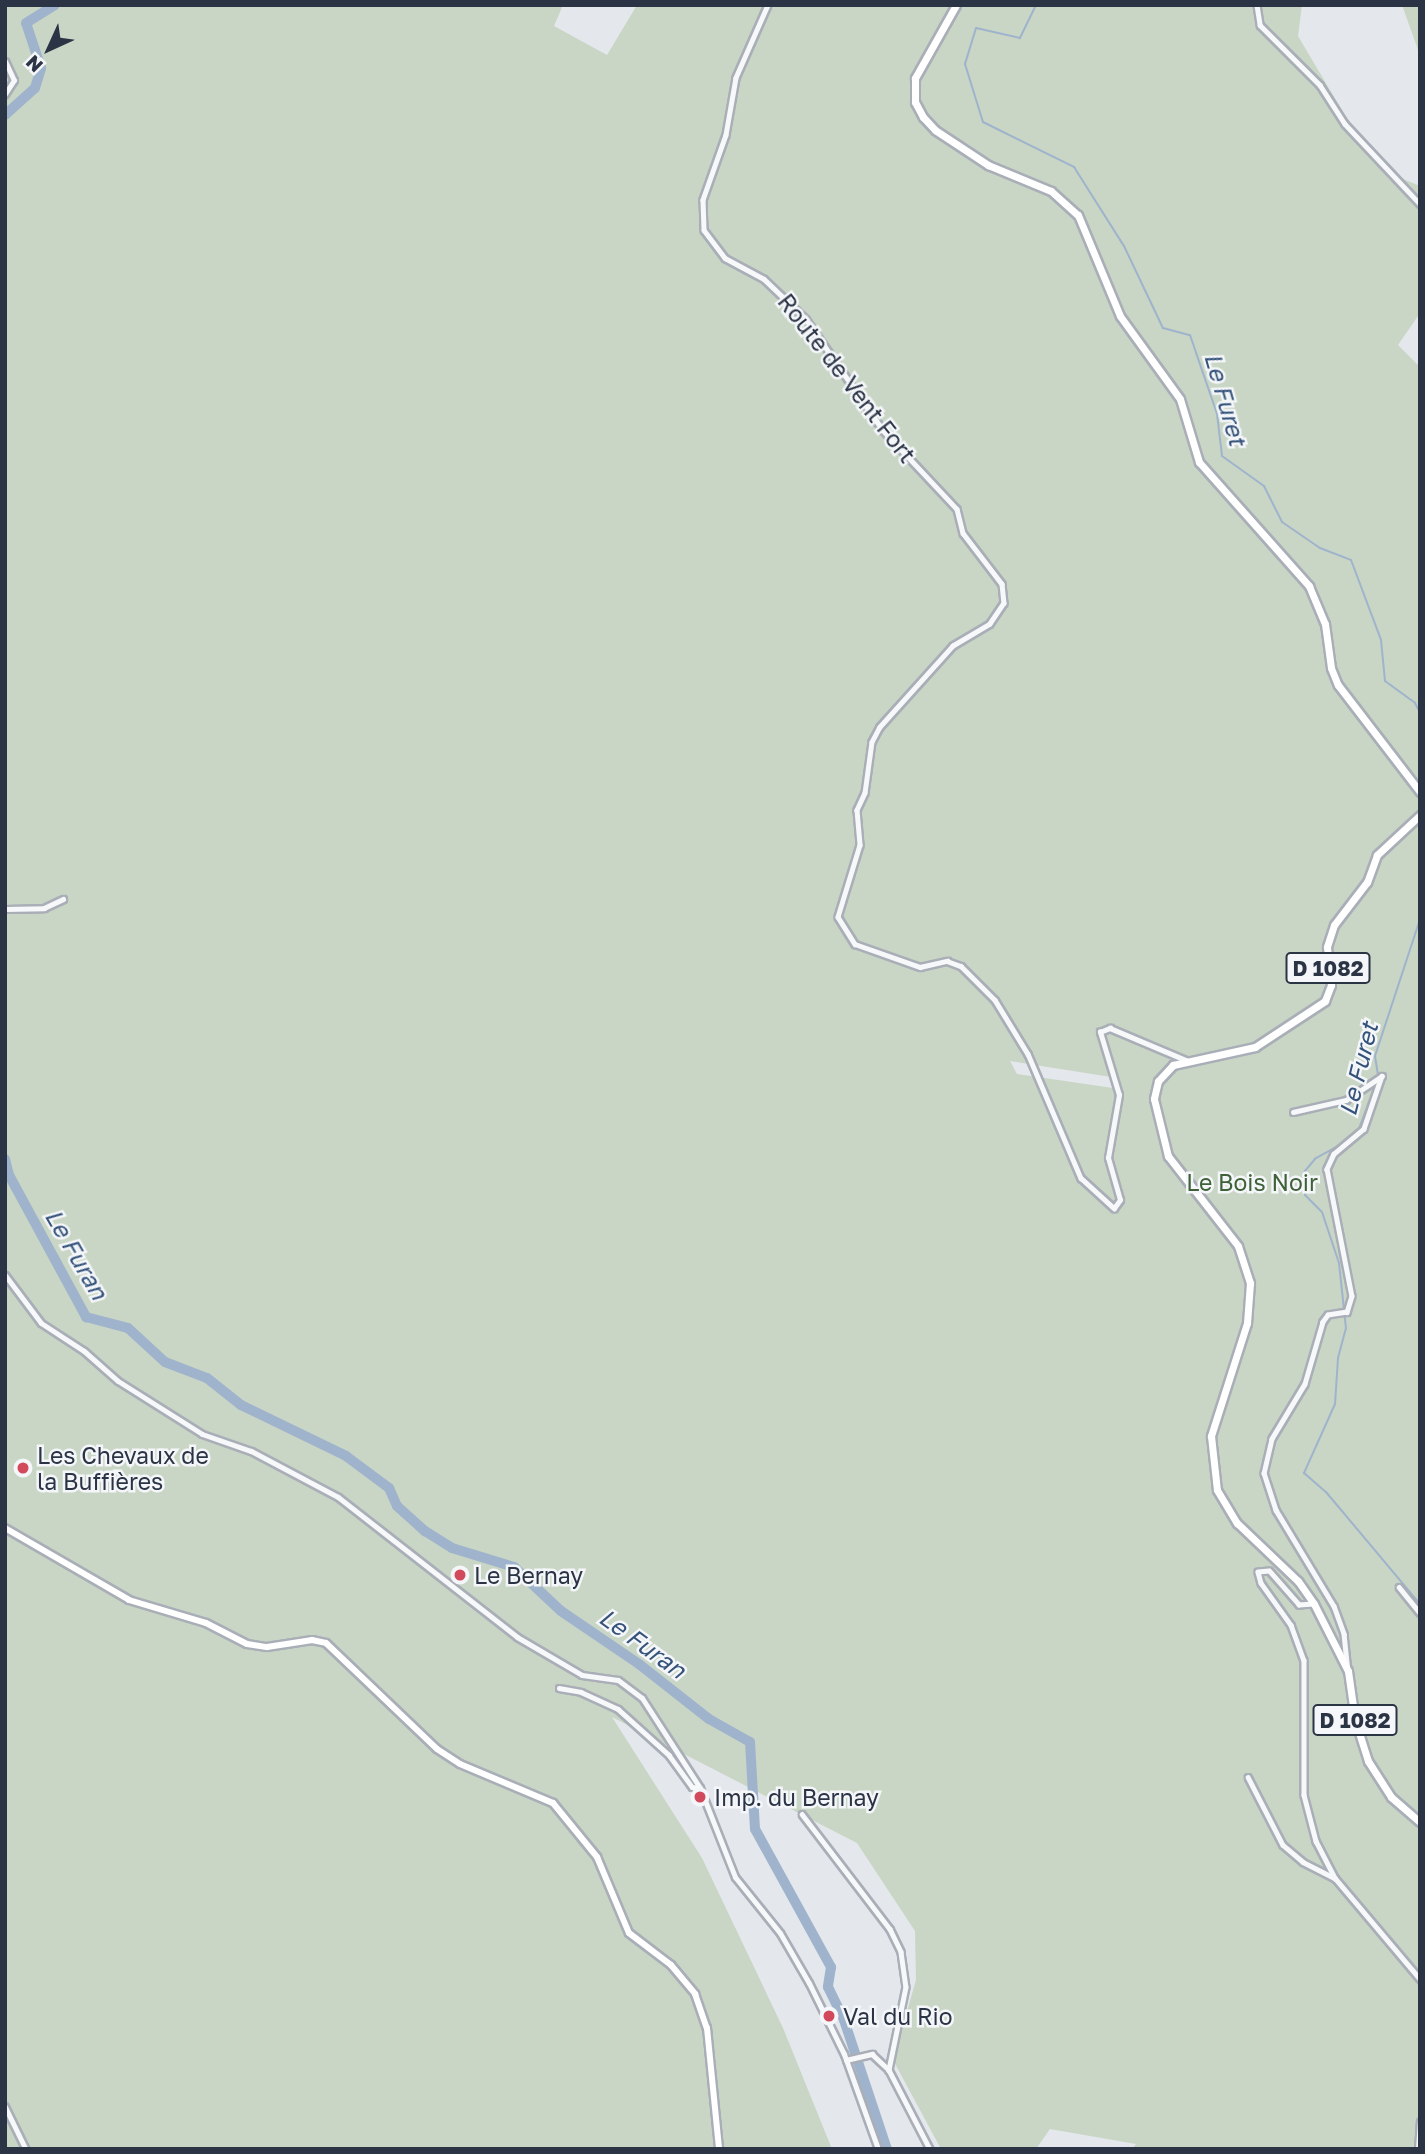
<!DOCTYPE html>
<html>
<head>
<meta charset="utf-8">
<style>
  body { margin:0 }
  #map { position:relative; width:1425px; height:2154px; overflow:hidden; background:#e4e7ec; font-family:"Golos Text",sans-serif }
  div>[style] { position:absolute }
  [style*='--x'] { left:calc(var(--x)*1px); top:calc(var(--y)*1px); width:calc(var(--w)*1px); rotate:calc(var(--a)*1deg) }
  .green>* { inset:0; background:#c9d6c5 }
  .stream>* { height:2px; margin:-1px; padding:0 1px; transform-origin:1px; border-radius:1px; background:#9fb4cc }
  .river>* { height:10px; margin:-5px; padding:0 5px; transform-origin:5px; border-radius:5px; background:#9fb4cc }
  .roads { filter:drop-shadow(2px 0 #a9aeb7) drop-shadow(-2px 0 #a9aeb7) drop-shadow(0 2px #a9aeb7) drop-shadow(0 -2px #a9aeb7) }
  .minor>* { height:4.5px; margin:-2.25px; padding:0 2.25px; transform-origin:2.25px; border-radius:2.25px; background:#f7f8fa }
  .tertiary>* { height:5px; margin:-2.5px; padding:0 2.5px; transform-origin:2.5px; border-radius:2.5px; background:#f7f8fa }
  .secondary>* { height:6px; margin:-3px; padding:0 3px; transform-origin:3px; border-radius:3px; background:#fff }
  .primary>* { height:7px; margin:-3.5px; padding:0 3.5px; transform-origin:3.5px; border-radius:3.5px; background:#fff }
  .dots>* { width:19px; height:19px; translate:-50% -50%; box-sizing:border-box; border:4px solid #f4f6f9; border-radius:50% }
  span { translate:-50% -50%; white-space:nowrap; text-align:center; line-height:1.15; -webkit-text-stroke:5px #f4f6f9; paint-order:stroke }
  .shield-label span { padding:2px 5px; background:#f4f6f9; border:2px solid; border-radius:5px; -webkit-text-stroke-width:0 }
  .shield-label { font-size:21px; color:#2b3445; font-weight:700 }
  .street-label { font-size:23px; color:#2b3445 }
  .park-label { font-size:23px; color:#3f6138 }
  .poi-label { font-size:23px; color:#2b3445 }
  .left { translate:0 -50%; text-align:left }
  .water-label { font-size:24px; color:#34527a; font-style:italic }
  .frame { position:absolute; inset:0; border:7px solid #2b3445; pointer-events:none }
  .north { position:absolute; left:14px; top:14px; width:70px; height:70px; -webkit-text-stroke:5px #f4f6f9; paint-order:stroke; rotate:225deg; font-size:19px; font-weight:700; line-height:28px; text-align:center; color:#2b3445 }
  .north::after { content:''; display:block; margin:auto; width:24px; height:32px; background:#2b3445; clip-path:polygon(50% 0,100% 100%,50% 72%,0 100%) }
</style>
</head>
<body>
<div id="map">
  <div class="green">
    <div style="clip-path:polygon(evenodd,5px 5px,563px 5px,554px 26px,607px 55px,637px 5px,1302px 5px,1298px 36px,1350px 124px,1403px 179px,1420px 186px,1420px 313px,1398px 345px,1420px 367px,1420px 2149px,1132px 2149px,1136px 2144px,1050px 2129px,1036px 2149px,941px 2149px,893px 2060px,916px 1980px,915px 1931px,857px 1843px,612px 1717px,702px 1858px,783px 2028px,832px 2149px,5px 2149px,5px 5px,1010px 1061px,1111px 1077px,1113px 1088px,1017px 1074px,1010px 1061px)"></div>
    <div style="clip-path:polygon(1402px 5px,1420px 5px,1420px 58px,1417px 47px)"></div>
  </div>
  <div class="stream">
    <div style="--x:1036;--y:5;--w:37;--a:116"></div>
    <div style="--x:1020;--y:38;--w:45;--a:-167.2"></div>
    <div style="--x:976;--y:28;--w:38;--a:107"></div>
    <div style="--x:965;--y:64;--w:61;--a:72.8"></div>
    <div style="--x:983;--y:122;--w:102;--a:26.3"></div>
    <div style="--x:1074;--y:167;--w:93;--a:57.7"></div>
    <div style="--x:1124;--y:246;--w:91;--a:64.6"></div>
    <div style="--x:1163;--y:328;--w:28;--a:15"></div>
    <div style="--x:1190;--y:335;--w:83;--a:71.1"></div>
    <div style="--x:1217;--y:414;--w:42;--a:83.2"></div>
    <div style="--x:1222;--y:456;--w:52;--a:35.5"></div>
    <div style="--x:1264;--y:486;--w:40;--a:63.4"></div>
    <div style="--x:1282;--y:522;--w:46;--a:34.4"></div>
    <div style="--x:1320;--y:548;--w:33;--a:21"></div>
    <div style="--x:1351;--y:560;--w:85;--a:69.4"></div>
    <div style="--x:1381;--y:640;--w:41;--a:84.4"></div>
    <div style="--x:1385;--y:681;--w:37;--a:36"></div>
    <div style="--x:1415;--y:703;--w:11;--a:63"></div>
    <div style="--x:1378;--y:1075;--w:19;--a:-99"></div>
    <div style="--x:1375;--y:1056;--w:144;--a:-71.8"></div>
    <div style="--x:1358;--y:1131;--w:53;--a:-69.2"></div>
    <div style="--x:1347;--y:1141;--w:37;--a:151"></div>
    <div style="--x:1315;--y:1159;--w:16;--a:130"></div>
    <div style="--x:1305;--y:1171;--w:24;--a:90"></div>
    <div style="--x:1305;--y:1195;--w:24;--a:45"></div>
    <div style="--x:1322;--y:1212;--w:54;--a:71.6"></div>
    <div style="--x:1339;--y:1263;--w:65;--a:83.9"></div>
    <div style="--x:1346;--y:1328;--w:31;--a:105"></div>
    <div style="--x:1338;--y:1358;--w:46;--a:93.7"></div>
    <div style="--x:1335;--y:1404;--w:76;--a:114.2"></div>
    <div style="--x:1304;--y:1473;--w:29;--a:41"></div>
    <div style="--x:1326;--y:1492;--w:146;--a:50"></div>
  </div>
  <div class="river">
    <div style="--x:5;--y:115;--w:40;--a:-42"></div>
    <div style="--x:35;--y:88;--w:21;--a:-73"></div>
    <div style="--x:41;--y:68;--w:47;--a:-108.4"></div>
    <div style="--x:26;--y:23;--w:34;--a:-32"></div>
    <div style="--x:5;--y:1159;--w:16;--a:76"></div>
    <div style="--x:9;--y:1175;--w:162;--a:61.5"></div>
    <div style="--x:86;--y:1317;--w:43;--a:14.7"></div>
    <div style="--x:128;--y:1328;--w:50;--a:42.6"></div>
    <div style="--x:165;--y:1362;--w:45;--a:20.9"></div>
    <div style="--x:207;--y:1378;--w:43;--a:38.5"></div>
    <div style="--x:241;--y:1405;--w:117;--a:25.9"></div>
    <div style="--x:346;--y:1456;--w:54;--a:36.7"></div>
    <div style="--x:389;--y:1488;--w:20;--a:66"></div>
    <div style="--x:397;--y:1506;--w:38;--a:42"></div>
    <div style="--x:425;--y:1531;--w:32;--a:32"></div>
    <div style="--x:452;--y:1548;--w:65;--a:17"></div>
    <div style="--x:514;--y:1567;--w:64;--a:43.1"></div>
    <div style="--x:561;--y:1611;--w:94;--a:34.2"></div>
    <div style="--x:639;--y:1664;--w:89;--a:38.2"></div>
    <div style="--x:709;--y:1719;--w:47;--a:29.3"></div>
    <div style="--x:750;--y:1742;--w:87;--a:86.7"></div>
    <div style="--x:755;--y:1829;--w:158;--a:61.2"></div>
    <div style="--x:831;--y:1967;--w:20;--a:99"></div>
    <div style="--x:828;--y:1987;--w:37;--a:64"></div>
    <div style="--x:844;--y:2020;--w:136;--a:71.6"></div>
  </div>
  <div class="roads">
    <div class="minor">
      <div style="--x:768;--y:5;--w:80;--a:113.7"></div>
      <div style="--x:736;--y:78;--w:58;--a:100"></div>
      <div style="--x:726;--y:135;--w:69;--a:109.5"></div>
      <div style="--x:703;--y:200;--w:30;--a:88"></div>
      <div style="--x:704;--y:230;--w:35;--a:53"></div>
      <div style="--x:725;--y:258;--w:44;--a:28.3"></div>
      <div style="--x:764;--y:279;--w:58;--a:43.6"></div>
      <div style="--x:806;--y:319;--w:135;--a:55.3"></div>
      <div style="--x:883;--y:430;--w:108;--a:46.9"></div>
      <div style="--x:957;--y:509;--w:25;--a:76"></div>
      <div style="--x:963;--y:533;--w:64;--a:52.6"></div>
      <div style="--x:1002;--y:584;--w:19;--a:84"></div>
      <div style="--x:1004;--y:603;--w:25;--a:124"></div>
      <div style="--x:990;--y:624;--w:43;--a:149.3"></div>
      <div style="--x:953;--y:646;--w:109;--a:132"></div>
      <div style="--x:880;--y:727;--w:17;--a:118"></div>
      <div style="--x:872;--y:742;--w:51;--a:97.8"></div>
      <div style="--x:865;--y:793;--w:19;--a:115"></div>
      <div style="--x:857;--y:810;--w:35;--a:85"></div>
      <div style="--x:860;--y:845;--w:75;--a:107"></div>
      <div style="--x:838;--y:917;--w:32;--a:58"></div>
      <div style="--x:855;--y:944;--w:69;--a:19.5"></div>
      <div style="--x:920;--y:967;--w:28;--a:-13"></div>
      <div style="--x:947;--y:961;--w:15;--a:20"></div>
      <div style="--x:961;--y:966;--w:48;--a:45"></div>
      <div style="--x:995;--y:1000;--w:63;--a:58.6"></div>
      <div style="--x:1028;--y:1054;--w:135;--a:66.9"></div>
      <div style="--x:1081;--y:1178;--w:45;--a:42.3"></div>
      <div style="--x:1114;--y:1208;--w:10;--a:-53"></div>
      <div style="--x:1120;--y:1200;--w:44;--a:-105.9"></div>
      <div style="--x:1108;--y:1158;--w:64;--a:-80.1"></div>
      <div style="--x:1119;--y:1095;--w:66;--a:-106.8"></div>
      <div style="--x:1100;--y:1032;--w:11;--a:-22"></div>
      <div style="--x:1110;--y:1028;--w:85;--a:22.9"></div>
      <div style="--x:1257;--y:5;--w:20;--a:81"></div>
      <div style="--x:1260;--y:25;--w:85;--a:45"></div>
      <div style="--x:1320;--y:85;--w:46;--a:57.3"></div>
      <div style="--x:1345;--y:124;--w:110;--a:46.8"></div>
      <div style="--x:5;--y:909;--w:39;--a:-1"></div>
      <div style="--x:44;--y:908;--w:21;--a:-25"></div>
      <div style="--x:1293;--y:1112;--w:54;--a:-12.8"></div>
      <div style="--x:1346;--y:1100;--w:43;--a:-33.7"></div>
      <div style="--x:1382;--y:1076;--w:56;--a:108.8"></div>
      <div style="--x:1364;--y:1129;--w:39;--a:140"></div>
      <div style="--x:1334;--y:1154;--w:17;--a:115"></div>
      <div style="--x:1327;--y:1169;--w:129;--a:78.9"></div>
      <div style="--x:1352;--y:1296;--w:17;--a:107"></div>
      <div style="--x:1347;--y:1312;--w:19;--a:171"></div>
      <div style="--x:1328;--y:1315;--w:9;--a:126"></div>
      <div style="--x:1323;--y:1322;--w:65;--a:106.2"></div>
      <div style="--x:1305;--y:1384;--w:64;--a:121"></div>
      <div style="--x:1272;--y:1439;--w:35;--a:103"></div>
      <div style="--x:1264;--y:1473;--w:39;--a:72"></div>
      <div style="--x:1276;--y:1510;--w:112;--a:58.9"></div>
      <div style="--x:1334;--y:1606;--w:30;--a:70"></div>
      <div style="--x:1344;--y:1634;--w:37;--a:84"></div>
      <div style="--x:1399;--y:1587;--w:33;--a:51"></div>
      <div style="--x:1314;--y:1604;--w:15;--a:176"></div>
      <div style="--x:1299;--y:1605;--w:45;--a:-131.4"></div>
      <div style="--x:1269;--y:1571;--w:11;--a:175"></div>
      <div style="--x:1258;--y:1572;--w:11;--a:75"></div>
      <div style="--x:1261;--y:1583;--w:52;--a:54.5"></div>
      <div style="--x:1291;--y:1625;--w:37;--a:70"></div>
      <div style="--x:1304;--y:1660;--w:135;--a:90"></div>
      <div style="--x:1304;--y:1795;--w:48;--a:75.4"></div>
      <div style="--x:1316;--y:1841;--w:42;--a:62.8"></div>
      <div style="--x:559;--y:1688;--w:22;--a:10"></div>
      <div style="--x:581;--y:1692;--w:41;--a:24.7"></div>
      <div style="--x:618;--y:1709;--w:69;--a:42"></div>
      <div style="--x:669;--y:1755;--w:39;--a:54"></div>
      <div style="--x:692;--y:1787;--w:8;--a:7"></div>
      <div style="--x:1248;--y:1777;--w:76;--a:62.8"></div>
      <div style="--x:1283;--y:1845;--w:26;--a:40"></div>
      <div style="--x:1303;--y:1862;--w:36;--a:27"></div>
      <div style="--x:1335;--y:1878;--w:132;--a:49.9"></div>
      <div style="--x:802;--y:1814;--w:145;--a:52.6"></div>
      <div style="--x:890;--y:1929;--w:25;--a:64"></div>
      <div style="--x:901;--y:1952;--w:35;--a:82"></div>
      <div style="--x:906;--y:1987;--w:85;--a:101.6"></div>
      <div style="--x:889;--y:2070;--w:89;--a:62.6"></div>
      <div style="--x:846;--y:2060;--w:27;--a:-13"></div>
      <div style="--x:872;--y:2054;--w:23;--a:43"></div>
      <div style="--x:5;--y:2106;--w:48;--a:64"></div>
      <div style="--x:1418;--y:2149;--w:27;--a:-86"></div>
    </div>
    <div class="tertiary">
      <div style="--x:5;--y:61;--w:21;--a:65"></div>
      <div style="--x:14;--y:80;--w:17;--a:123"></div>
      <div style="--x:5;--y:1275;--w:60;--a:53.1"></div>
      <div style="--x:41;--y:1323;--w:51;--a:33.1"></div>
      <div style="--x:84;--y:1351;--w:45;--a:41.4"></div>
      <div style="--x:118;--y:1381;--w:99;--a:32.2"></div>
      <div style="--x:202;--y:1434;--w:52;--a:19.1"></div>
      <div style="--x:251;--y:1451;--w:98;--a:27.9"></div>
      <div style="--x:338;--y:1497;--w:227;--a:38"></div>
      <div style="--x:517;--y:1637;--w:75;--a:30.3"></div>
      <div style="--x:582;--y:1675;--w:36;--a:8"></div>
      <div style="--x:618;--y:1680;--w:30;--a:37"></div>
      <div style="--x:642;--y:1698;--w:107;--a:57.2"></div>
      <div style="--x:700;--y:1788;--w:96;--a:68.5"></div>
      <div style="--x:735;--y:1877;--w:72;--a:51.2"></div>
      <div style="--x:780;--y:1933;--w:58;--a:59.9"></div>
      <div style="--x:809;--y:1983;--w:79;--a:63.8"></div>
      <div style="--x:844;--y:2054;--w:101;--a:70.3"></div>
    </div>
    <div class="secondary">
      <div style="--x:5;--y:1528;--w:143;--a:30.1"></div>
      <div style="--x:129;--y:1600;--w:80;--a:16.6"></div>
      <div style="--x:206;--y:1623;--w:46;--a:27.1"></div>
      <div style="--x:247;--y:1644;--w:20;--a:9"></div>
      <div style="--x:267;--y:1647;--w:46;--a:-8.8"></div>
      <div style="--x:312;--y:1640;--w:14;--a:12"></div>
      <div style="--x:326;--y:1643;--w:153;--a:43.7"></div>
      <div style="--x:437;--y:1749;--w:27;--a:33"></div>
      <div style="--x:460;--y:1764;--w:101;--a:22.8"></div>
      <div style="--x:553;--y:1803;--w:70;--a:50.8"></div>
      <div style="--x:597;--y:1857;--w:82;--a:67.2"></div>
      <div style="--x:629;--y:1933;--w:53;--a:37.3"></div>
      <div style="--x:671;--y:1965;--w:38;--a:50"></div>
      <div style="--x:695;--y:1994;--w:36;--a:71"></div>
      <div style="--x:707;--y:2028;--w:122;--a:84.3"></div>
    </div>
    <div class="primary">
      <div style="--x:956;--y:5;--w:84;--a:119.3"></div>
      <div style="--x:915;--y:78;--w:24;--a:90"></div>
      <div style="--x:915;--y:102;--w:17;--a:62"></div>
      <div style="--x:923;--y:117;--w:18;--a:47"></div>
      <div style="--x:935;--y:130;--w:64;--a:33.4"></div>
      <div style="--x:988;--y:165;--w:68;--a:22.4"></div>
      <div style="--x:1051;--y:191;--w:36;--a:42"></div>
      <div style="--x:1078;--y:215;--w:109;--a:67.4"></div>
      <div style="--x:1120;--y:316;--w:102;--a:54.1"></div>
      <div style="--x:1180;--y:399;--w:66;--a:73.2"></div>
      <div style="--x:1199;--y:462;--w:166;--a:48.4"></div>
      <div style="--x:1309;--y:586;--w:41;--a:67.2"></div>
      <div style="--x:1325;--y:624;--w:44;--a:82.2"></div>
      <div style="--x:1331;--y:668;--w:18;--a:68"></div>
      <div style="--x:1338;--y:685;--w:135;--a:52.5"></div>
      <div style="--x:1420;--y:815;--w:59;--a:137.1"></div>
      <div style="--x:1377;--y:855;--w:29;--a:110"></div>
      <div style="--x:1367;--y:882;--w:54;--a:127.5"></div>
      <div style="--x:1334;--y:925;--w:23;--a:108"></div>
      <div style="--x:1327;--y:947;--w:38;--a:84"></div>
      <div style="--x:1331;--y:985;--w:17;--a:111"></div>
      <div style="--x:1325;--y:1001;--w:84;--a:146.7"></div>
      <div style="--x:1255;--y:1047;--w:84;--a:167.6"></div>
      <div style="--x:1173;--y:1065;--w:22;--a:133"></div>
      <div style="--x:1158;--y:1081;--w:18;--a:103"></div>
      <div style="--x:1154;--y:1099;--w:59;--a:76.2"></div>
      <div style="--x:1168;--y:1156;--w:114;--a:52.1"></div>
      <div style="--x:1238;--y:1246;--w:39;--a:72"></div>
      <div style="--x:1250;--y:1283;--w:40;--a:94.3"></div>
      <div style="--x:1247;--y:1323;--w:119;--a:107.7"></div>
      <div style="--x:1211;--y:1436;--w:54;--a:83.7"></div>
      <div style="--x:1217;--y:1490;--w:39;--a:59"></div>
      <div style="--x:1237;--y:1523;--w:84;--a:43.6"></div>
      <div style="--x:1298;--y:1581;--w:28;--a:55"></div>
      <div style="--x:1314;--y:1604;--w:75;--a:63.1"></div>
      <div style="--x:1348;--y:1671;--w:49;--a:81.9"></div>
      <div style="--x:1355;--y:1720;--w:43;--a:72.4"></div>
      <div style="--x:1368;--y:1761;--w:43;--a:57.4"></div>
      <div style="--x:1391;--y:1797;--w:38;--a:41"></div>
    </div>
  </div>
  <div class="dots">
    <div style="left:23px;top:1468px;background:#d1495b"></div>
    <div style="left:460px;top:1575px;background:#d1495b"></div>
    <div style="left:700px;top:1797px;background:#d1495b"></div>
    <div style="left:829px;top:2016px;background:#d1495b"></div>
  </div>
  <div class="shield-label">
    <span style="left:1328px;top:968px">D 1082</span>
    <span style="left:1355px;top:1720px">D 1082</span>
  </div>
  <div class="street-label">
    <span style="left:847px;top:378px;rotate:52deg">Route de Vent Fort</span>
  </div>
  <div class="park-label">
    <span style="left:1252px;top:1182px">Le Bois Noir</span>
  </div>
  <div class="poi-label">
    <span class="left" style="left:37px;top:1468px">Les Chevaux de<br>la Buffières</span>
    <span class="left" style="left:474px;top:1575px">Le Bernay</span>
    <span class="left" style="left:714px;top:1797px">Imp. du Bernay</span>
    <span class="left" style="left:843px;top:2016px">Val du Rio</span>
  </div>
  <div class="water-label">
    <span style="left:1226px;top:399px;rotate:74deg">Le Furet</span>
    <span style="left:1358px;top:1069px;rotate:-76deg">Le Furet</span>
    <span style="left:77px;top:1254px;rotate:60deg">Le Furan</span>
    <span style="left:643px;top:1643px;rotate:36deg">Le Furan</span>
  </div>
  <div class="frame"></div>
  <div class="north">N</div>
</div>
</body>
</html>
